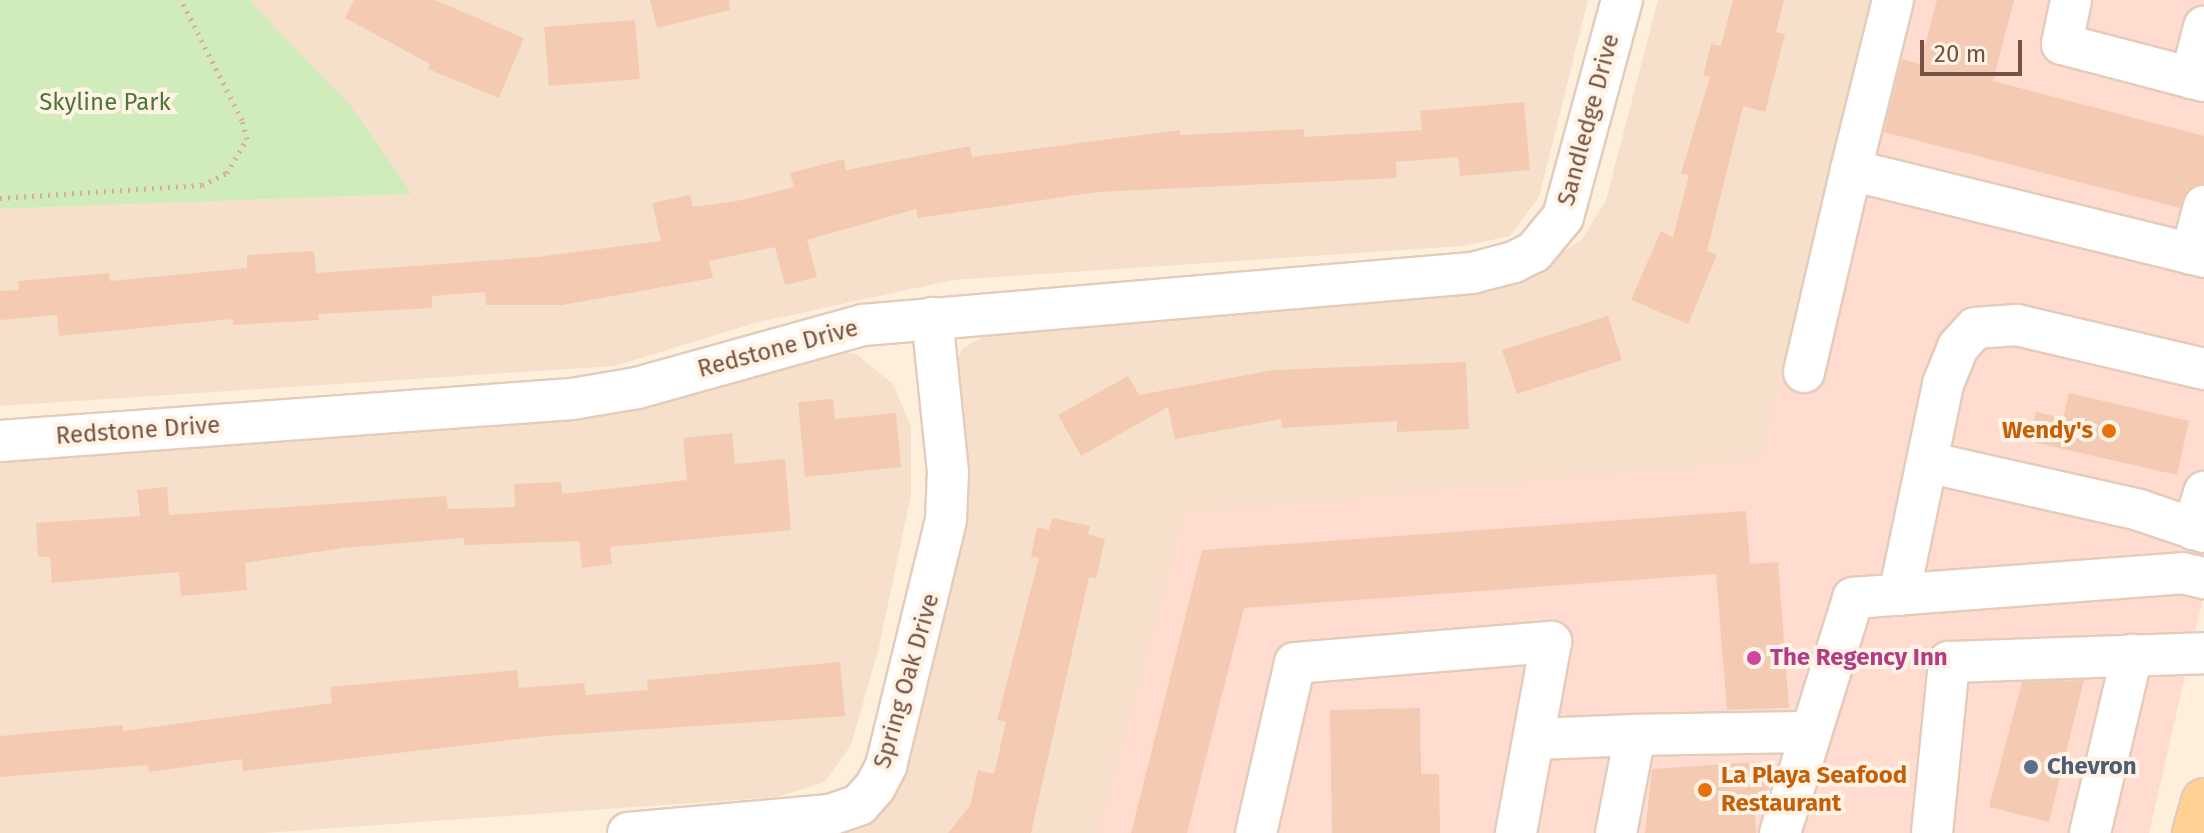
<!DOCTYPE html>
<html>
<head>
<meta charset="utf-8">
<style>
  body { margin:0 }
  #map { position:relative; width:2204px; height:833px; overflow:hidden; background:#feefdd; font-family:"Fira Sans",sans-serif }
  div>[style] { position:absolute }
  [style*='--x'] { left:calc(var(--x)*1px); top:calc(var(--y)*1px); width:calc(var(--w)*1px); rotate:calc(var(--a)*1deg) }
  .residential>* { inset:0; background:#f6e0cb }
  .commercial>* { inset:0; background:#ffdbd0 }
  .green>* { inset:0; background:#d1ecbb }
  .building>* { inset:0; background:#f5cab3 }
  .path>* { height:5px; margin-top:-2.5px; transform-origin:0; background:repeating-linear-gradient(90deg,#d9ad97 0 2px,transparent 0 8px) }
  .roads { filter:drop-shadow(2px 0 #e4ccbc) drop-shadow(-2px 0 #e4ccbc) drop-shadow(0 2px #e4ccbc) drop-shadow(0 -2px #e4ccbc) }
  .minor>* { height:40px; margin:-20px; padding:0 20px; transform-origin:20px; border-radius:20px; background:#fff }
  .major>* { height:44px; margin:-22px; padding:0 22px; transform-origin:22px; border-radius:22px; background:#ffd193 }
  .dots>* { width:22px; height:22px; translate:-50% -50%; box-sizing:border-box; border:4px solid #fff3e5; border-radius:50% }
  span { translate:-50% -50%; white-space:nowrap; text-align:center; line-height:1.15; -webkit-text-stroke:8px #fff3e5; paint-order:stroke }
  .park-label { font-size:24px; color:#4e7639 }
  .street-label { font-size:24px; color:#755344 }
  .food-label { font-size:24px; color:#c56008; font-weight:700 }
  .right { translate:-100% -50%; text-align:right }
  .left { translate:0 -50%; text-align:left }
  .hotel-label { font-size:24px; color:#b23c85; font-weight:700 }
  .service-label { font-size:24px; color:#4e5e75; font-weight:700 }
  .scale { position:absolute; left:1920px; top:40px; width:102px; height:36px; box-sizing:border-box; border:4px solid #755344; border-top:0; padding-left:10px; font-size:24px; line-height:28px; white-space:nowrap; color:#755344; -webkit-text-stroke:6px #fff3e5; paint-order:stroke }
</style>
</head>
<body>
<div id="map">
  <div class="residential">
    <div style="clip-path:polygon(249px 0,1588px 0,1539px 197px,1510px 236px,1463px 246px,953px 280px,755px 323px,615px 366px,0 406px,0 209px,412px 194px)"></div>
    <div style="clip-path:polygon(1658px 0,1877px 0,1760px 460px,1185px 514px,1098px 833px,830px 833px,884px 796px,955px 363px,963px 348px,1006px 324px,1456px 295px,1532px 274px,1582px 239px,1606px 200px)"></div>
    <div style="clip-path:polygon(825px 351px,856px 354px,893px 384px,911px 427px,911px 495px,879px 647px,851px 745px,825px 782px,778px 797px,264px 833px,0 833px,0 458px)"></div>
  </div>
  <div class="commercial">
    <div style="clip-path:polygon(1877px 0,2204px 0,2204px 593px,2149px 833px,1098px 833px,1185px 514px,1760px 460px)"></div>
  </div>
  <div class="green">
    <div style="clip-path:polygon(0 0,249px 0,351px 106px,412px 194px,0 209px)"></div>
  </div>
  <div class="building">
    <div style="clip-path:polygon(354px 0,435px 0,524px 38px,499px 98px,428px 69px,430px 64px,345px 18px)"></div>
    <div style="clip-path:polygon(650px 0,729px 0,730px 10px,657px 28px)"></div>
    <div style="clip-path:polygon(1733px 0,1784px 0,1776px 32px,1785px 34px,1765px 112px,1743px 106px,1707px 251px,1717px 255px,1688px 324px,1631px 300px,1661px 231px,1673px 237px,1689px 175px,1681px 173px,1710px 77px,1703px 75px,1711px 44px,1721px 46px)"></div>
    <div style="clip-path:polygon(1937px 0,2014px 0,1993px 81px,2204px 136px,2204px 184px,2188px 189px,2180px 208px,1884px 132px,1902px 59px,1920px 64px)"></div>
    <div style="clip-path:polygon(635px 20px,640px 79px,549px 86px,544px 27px)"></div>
    <div style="clip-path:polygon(1524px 102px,1530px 170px,1460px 176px,1458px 157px,1396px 162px,1397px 178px,1098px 192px,918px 218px,916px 209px,807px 240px,817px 277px,785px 285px,775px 247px,709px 261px,713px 278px,562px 305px,486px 305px,485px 292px,432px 296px,432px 308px,318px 314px,319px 320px,233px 325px,233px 319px,59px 336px,57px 315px,0 320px,0 291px,19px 290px,18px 281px,109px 273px,110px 281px,247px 268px,247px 255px,314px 251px,316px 273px,537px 257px,661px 241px,652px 203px,690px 195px,693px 207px,742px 200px,794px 187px,790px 173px,844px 159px,846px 170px,970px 146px,972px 157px,1180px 130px,1180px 135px,1304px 129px,1304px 137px,1422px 130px,1420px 111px)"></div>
    <div style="clip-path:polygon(1608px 316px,1622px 360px,1517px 394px,1502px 350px)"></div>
    <div style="clip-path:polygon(1466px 362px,1469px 429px,1397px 432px,1397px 421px,1282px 428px,1281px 419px,1175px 439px,1168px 407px,1081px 456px,1058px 415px,1128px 376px,1139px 395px,1274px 370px)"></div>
    <div style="clip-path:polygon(2069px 393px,2189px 421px,2177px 475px,2029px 441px,2036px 412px,2063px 418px)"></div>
    <div style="clip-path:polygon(833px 399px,835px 419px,896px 413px,901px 467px,805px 477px,798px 402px)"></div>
    <div style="clip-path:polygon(732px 433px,735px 464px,785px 459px,791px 530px,610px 547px,612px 564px,582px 568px,579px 541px,464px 545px,464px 538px,343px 548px,245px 563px,247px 590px,181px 596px,179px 572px,52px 583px,50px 557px,38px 557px,36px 523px,140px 516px,137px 490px,167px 487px,169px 515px,446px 496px,448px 509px,515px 507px,514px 484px,561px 482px,562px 494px,687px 480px,683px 438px)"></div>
    <div style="clip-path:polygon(1746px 511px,1750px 564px,1778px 562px,1789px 708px,1727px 710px,1716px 574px,1244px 608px,1187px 833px,1131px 833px,1202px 550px)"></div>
    <div style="clip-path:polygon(1052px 518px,1090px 526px,1088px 534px,1105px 539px,1096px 579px,1089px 577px,1031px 833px,948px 833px,970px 806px,978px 770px,994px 774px,1006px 722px,997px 720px,1039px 558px,1031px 556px,1037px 527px,1049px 530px)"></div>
    <div style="clip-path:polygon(840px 662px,845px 716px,545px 736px,243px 771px,242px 759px,149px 772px,148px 765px,0 777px,0 736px,123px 725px,123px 731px,332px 703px,330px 687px,517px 670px,519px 688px,584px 683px,586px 695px,648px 690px,647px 680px)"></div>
    <div style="clip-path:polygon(2084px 680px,2049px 822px,1989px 807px,2022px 682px)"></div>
    <div style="clip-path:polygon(1420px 708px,1421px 774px,1439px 774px,1440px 833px,1332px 833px,1330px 710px)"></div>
    <div style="clip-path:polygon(1754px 762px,1755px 769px,1767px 768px,1769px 792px,1763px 811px,1755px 811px,1756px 833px,1645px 833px,1652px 769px)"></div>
  </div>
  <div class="path">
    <div style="--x:0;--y:198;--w:202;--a:-3.7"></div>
    <div style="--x:202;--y:185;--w:28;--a:-26"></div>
    <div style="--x:227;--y:173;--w:39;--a:-60"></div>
    <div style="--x:247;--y:139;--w:20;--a:-105"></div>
    <div style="--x:242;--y:120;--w:135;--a:-116.9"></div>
  </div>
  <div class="roads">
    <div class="minor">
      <div style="--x:1893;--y:0;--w:175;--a:103.9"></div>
      <div style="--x:1851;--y:170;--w:364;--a:13.8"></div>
      <div style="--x:2071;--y:0;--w:45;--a:101.6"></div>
      <div style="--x:2062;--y:44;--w:147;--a:14.6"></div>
      <div style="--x:2191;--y:78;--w:53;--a:-75.7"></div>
      <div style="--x:2191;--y:254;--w:50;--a:-74.8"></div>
      <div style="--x:1804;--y:372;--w:207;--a:-76.9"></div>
      <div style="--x:0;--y:441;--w:574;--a:-4.2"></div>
      <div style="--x:572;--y:399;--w:66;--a:-9.6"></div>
      <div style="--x:637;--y:388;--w:235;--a:-15.6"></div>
      <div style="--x:863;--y:325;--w:611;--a:-4.88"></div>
      <div style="--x:1472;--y:273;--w:43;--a:-14.7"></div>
      <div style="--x:1514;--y:262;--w:22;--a:-27"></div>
      <div style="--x:1534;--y:252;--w:45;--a:-50.4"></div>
      <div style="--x:1563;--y:217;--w:225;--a:-74.8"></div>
      <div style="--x:1931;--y:463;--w:213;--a:12.7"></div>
      <div style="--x:2139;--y:510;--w:69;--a:18.7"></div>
      <div style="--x:2193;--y:529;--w:39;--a:-73"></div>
      <div style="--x:1899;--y:595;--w:216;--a:-78.2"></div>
      <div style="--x:1943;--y:384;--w:40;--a:-68"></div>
      <div style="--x:1958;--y:347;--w:25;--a:-48"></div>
      <div style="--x:1975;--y:328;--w:42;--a:-4.1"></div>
      <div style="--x:2017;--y:325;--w:192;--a:13.2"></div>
      <div style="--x:1537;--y:739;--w:98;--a:-2.3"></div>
      <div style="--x:628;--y:833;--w:203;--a:-5.1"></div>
      <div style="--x:830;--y:815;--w:31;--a:-19"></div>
      <div style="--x:859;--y:805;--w:24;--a:-48"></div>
      <div style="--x:875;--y:787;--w:24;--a:-62"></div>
      <div style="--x:886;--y:766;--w:254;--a:-76.3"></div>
      <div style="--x:946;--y:519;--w:47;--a:-87.6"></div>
      <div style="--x:948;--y:472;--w:155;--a:-95.9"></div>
      <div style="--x:1256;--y:833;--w:174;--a:-77.1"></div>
      <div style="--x:1295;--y:663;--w:257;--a:-4.7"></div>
      <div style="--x:1551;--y:642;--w:194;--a:100.4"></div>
      <div style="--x:1616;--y:833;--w:100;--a:-79"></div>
      <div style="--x:1635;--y:735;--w:176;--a:-1"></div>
      <div style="--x:1780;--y:833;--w:246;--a:-72.7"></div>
      <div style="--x:1853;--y:598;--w:330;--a:-4.3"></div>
      <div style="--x:2182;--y:573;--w:23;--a:13"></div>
      <div style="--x:1932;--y:833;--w:172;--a:-84.3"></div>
      <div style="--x:1949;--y:662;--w:255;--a:-2"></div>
      <div style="--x:2090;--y:833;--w:183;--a:-76.7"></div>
    </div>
    <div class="major">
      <div style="--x:2195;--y:833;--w:33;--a:-74"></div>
    </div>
  </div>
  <div class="dots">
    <div style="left:2109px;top:431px;background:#e8710a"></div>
    <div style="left:1754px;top:658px;background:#d1479c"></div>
    <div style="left:2031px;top:767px;background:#5c6f8a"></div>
    <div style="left:1705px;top:790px;background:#e8710a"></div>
  </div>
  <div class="park-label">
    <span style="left:105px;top:103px">Skyline Park</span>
  </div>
  <div class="street-label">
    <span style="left:1589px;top:120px;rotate:-75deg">Sandledge Drive</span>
    <span style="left:778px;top:349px;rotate:-15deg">Redstone Drive</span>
    <span style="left:138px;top:431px;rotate:-4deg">Redstone Drive</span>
    <span style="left:907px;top:681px;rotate:-74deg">Spring Oak Drive</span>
  </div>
  <div class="food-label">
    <span class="right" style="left:2093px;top:431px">Wendy's</span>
    <span class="left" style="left:1721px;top:790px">La Playa Seafood<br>Restaurant</span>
  </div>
  <div class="hotel-label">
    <span class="left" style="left:1770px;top:658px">The Regency Inn</span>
  </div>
  <div class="service-label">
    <span class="left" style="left:2047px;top:767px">Chevron</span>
  </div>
  <div class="scale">20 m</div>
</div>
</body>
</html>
